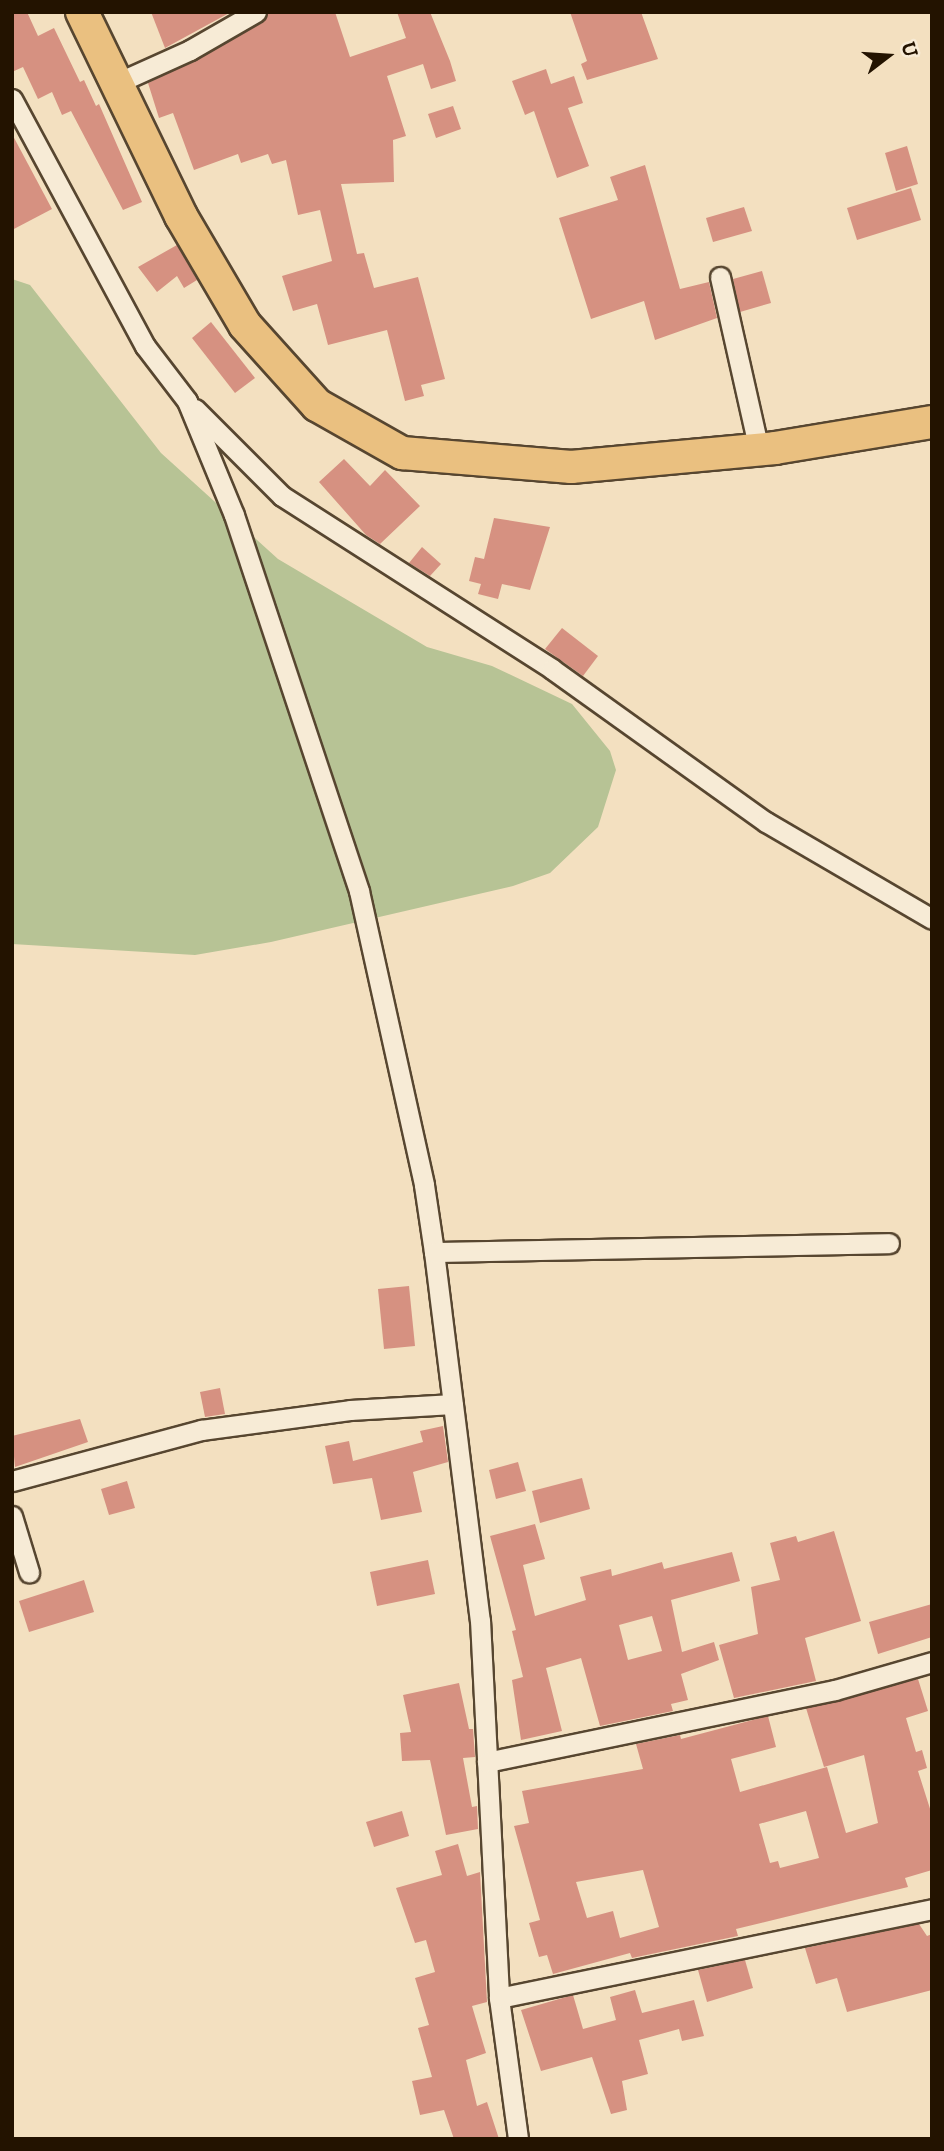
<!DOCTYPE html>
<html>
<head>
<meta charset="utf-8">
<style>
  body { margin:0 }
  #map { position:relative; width:944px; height:2151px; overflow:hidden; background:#f3e0c0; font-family:"IM FELL DW Pica",serif }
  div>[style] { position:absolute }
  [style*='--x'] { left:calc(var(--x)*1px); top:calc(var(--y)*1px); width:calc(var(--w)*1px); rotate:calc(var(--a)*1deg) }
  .green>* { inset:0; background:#b7c395 }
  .building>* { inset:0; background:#d69181 }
  .roads { filter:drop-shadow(2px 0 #574630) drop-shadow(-2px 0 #574630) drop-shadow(0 2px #574630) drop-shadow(0 -2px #574630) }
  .minor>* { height:19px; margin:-9.5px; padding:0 9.5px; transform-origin:9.5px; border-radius:9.5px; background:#f7ebd6 }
  .trunk>* { height:32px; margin:-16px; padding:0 16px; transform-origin:16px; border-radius:16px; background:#eac080 }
  span { translate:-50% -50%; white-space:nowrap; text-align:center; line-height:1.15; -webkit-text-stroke:7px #f7ebd6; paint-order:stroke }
  .frame { position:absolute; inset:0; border:14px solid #231300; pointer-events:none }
  .north { position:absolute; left:853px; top:21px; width:70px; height:70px; -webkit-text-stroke:5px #f7ebd6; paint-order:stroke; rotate:73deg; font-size:19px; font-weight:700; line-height:28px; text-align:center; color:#231300 }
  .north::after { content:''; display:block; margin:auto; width:24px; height:32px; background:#231300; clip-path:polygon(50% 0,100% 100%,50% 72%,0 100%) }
</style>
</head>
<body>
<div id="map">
  <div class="green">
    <div style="clip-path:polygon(12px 279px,30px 285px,161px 453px,278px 559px,427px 647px,492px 666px,572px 704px,610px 751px,616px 770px,598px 827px,550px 873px,513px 886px,271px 942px,195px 955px,12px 944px)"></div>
  </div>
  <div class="building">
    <div style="clip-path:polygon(12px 12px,27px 12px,38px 36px,54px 28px,80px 82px,84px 80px,96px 106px,99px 104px,142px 202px,123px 210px,71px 111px,62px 115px,52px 92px,38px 99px,23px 67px,12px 72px)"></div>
    <div style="clip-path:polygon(151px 12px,231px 12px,165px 48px)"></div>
    <div style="clip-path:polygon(268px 12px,335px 12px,350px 57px,406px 38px,397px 12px,430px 12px,450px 61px,456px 81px,431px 89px,423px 64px,387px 76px,406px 136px,393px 140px,394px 182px,341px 184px,357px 254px,364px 253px,374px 288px,418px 277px,445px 379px,421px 385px,424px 396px,405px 401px,387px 330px,328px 345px,317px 304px,293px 311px,282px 276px,332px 261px,320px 210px,298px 215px,286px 160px,272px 164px,268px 154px,241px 163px,238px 154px,194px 170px,173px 113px,159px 118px,148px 83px,262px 23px)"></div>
    <div style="clip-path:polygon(570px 12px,641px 12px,658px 59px,587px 80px,581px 64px,587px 61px)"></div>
    <div style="clip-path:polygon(546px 69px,551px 84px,574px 76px,583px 103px,568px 108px,589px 166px,557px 178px,534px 111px,525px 115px,512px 81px)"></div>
    <div style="clip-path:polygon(453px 106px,461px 129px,436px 138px,428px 114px)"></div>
    <div style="clip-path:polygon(12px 134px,52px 209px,12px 230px)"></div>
    <div style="clip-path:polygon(907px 146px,918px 184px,896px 191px,885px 153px)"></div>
    <div style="clip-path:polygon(645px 165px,680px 289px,709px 282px,717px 318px,655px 340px,644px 301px,591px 319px,559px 218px,618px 200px,610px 177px)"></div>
    <div style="clip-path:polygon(911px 188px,921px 220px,857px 240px,847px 208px)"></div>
    <div style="clip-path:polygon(744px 207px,752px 231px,713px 242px,706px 218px)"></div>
    <div style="clip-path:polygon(177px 245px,197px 280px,184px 288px,177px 276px,157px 292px,138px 267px)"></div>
    <div style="clip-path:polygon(762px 271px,771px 303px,740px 312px,733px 279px)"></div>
    <div style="clip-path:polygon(211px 322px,255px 378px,235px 393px,192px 338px)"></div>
    <div style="clip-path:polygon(344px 459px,370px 486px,385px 470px,420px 506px,380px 544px,366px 535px,319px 482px)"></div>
    <div style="clip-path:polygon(494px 518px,550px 527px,530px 590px,502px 584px,498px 599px,478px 594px,481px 584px,469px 581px,475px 557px,484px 559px)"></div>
    <div style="clip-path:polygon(422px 547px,441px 564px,430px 576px,409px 563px)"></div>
    <div style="clip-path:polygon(562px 628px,598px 656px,583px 676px,545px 649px)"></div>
    <div style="clip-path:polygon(409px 1286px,415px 1346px,384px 1349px,378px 1289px)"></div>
    <div style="clip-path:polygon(220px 1388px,225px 1414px,205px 1417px,200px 1392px)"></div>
    <div style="clip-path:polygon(80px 1419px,88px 1442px,15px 1467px,12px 1436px)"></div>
    <div style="clip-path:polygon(443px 1426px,448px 1462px,413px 1472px,422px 1512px,381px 1520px,372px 1478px,333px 1484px,325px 1446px,349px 1441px,353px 1461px,423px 1442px,420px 1431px)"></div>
    <div style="clip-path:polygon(518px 1462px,526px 1491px,496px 1499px,489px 1470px)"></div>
    <div style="clip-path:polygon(582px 1478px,590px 1509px,540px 1523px,532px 1491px)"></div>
    <div style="clip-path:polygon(127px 1481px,135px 1508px,109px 1515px,101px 1489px)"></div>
    <div style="clip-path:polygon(evenodd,535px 1524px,545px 1559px,523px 1565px,535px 1616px,586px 1600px,580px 1577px,611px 1569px,612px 1576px,662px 1562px,664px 1569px,732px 1552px,740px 1581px,671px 1600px,682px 1652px,714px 1642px,719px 1660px,681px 1674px,688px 1700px,671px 1704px,673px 1711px,600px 1726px,581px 1658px,546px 1668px,562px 1731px,521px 1740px,512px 1680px,523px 1677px,512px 1631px,516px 1630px,490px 1536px,535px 1524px,652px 1616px,662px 1651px,628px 1660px,619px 1625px,652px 1616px)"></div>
    <div style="clip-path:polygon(834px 1531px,861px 1621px,805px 1638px,816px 1681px,734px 1698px,719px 1645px,758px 1634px,751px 1587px,780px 1580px,770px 1543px,796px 1536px,798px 1542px)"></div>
    <div style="clip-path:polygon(428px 1560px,435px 1594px,377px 1606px,370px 1572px)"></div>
    <div style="clip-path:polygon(84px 1580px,94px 1612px,29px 1632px,19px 1601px)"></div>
    <div style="clip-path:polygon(932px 1604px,932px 1637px,878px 1654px,869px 1622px)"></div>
    <div style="clip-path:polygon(evenodd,918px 1679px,928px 1711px,906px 1718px,916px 1752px,922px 1750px,927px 1768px,918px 1771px,932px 1815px,932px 1870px,905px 1878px,908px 1887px,736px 1929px,738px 1936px,632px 1958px,630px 1953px,553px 1974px,547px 1955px,539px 1957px,529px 1923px,540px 1920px,514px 1826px,529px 1823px,522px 1791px,643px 1769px,636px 1744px,680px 1735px,681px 1739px,768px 1716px,776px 1747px,731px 1759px,740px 1792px,827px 1767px,846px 1833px,878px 1823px,864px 1755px,824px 1767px,806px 1708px,918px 1679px,806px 1811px,819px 1858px,780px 1868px,778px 1861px,770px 1863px,759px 1824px,806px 1811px,918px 1679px,643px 1870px,659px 1927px,620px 1938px,613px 1911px,587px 1918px,576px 1882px,643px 1870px)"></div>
    <div style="clip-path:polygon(459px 1683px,469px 1729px,473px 1729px,475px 1757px,463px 1758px,472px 1807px,477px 1806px,478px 1829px,446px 1835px,430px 1760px,402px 1761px,400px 1733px,411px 1732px,403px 1695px)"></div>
    <div style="clip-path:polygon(402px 1811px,409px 1836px,374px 1847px,366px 1822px)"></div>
    <div style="clip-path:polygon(458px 1844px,467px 1876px,480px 1872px,487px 2002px,472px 2006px,486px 2053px,466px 2060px,477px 2106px,487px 2102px,499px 2139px,454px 2139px,444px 2110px,420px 2115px,412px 2081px,432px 2077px,418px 2028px,429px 2025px,415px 1978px,435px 1972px,426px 1940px,415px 1943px,396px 1888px,442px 1875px,435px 1851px)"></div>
    <div style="clip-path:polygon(919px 1924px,927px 1936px,932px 1934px,932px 1990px,847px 2012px,837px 1978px,816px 1984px,805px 1948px)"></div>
    <div style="clip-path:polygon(745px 1960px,753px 1988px,707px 2002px,698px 1970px)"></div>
    <div style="clip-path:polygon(635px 1990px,642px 2013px,694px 2000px,704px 2036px,682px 2041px,679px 2029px,639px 2040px,648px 2074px,622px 2081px,627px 2110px,611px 2114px,592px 2057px,541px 2071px,521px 2010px,573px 1995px,583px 2029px,616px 2020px,610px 1997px)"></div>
  </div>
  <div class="roads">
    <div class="minor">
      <div style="--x:117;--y:83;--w:80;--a:-24.3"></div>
      <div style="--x:190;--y:50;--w:76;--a:-29.9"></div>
      <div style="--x:12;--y:99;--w:281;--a:61.7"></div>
      <div style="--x:145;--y:346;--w:69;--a:52.6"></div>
      <div style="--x:187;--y:401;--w:123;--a:67.6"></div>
      <div style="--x:234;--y:515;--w:396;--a:71.6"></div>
      <div style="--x:359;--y:891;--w:301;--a:77.5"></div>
      <div style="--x:424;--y:1185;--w:68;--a:81.5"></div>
      <div style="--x:434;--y:1252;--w:371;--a:82.9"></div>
      <div style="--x:480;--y:1620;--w:378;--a:87.1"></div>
      <div style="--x:499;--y:1998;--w:142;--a:82.3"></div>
      <div style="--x:720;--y:277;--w:177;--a:77.3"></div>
      <div style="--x:195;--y:409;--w:123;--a:45"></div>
      <div style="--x:282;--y:496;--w:321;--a:32.6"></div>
      <div style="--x:552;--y:669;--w:263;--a:35.6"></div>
      <div style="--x:766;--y:822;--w:192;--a:30.3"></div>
      <div style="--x:434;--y:1252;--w:455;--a:-1.1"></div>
      <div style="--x:12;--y:1481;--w:196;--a:-15.1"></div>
      <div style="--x:201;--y:1430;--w:150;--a:-7.6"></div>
      <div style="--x:350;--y:1410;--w:103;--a:-3.3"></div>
      <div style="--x:12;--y:1516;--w:59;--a:73.1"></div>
      <div style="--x:487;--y:1762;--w:355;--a:-11.7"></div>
      <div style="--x:835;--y:1690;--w:101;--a:-16.1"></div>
      <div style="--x:499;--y:1998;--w:442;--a:-11.6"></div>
    </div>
    <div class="trunk">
      <div style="--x:82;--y:12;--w:227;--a:64.1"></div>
      <div style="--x:181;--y:216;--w:126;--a:59.6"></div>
      <div style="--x:245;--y:325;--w:108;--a:48"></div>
      <div style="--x:317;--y:405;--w:98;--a:29.5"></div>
      <div style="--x:402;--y:453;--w:170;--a:4.7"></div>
      <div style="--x:571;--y:467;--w:205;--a:-5.3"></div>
      <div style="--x:775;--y:448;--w:159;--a:-9.4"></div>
    </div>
  </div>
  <div class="frame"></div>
  <div class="north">U</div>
</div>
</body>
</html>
